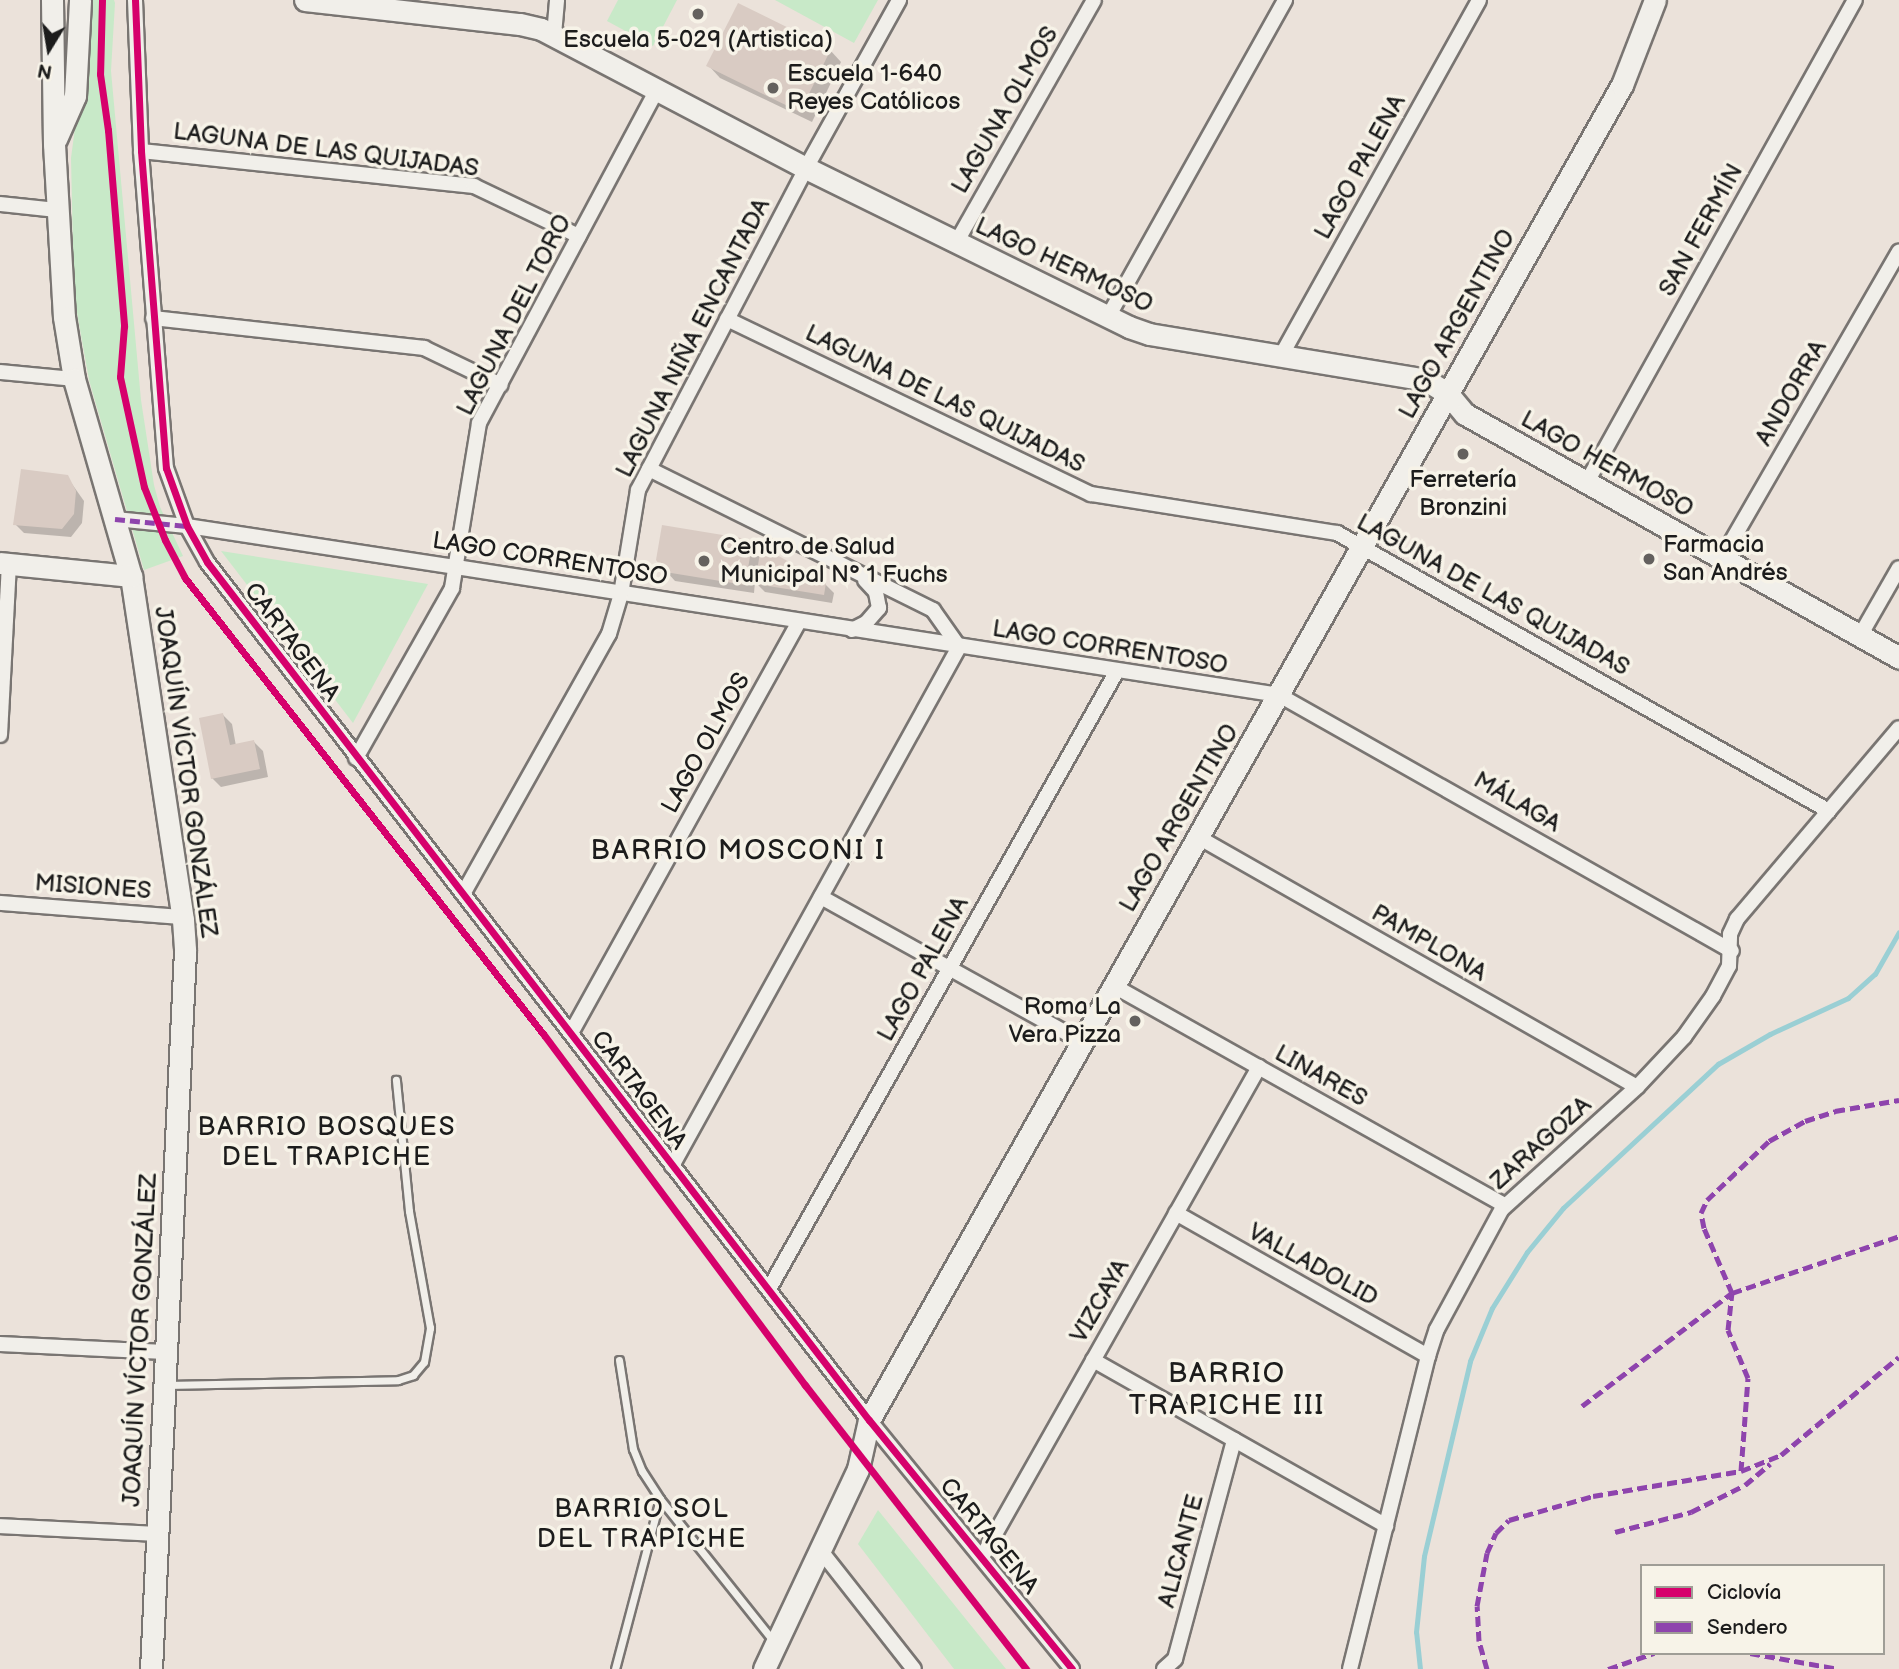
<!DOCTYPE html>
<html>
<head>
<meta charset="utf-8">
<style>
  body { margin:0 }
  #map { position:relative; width:1899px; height:1669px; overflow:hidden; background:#ebe2da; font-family:"Balsamiq Sans",sans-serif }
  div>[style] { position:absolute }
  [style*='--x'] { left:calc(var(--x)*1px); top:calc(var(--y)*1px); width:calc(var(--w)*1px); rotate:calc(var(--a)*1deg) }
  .green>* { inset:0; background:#c8e9c8 }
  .shadow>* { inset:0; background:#0003 }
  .stream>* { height:5px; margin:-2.5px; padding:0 2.5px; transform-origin:2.5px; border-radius:2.5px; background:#9acfd4 }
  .building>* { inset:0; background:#d9cbc3 }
  .roads { filter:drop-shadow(2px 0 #797572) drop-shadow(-2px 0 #797572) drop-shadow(0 2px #797572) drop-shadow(0 -2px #797572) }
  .lane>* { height:7px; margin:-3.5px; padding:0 3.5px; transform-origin:3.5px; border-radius:3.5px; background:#f1efea }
  .street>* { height:14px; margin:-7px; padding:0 7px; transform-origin:7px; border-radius:7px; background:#f1efea }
  .secondary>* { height:21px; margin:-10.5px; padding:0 10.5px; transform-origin:10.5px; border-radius:10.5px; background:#f1efea }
  .quiet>* { height:5px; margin-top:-2.5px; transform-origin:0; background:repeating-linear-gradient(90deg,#8e44ad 0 10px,transparent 0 15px) }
  .cycleway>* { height:7px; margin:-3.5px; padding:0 3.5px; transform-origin:3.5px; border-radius:3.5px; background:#d6006c }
  .dots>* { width:19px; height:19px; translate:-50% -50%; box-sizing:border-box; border:4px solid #f7f3e8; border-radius:50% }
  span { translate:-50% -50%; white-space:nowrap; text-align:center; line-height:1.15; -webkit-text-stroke:7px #f7f3e8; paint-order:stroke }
  .poi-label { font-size:24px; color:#1c1c1c }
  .left { translate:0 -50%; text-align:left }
  .right { translate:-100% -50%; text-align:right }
  .street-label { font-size:24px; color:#1c1c1c }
  .neighbourhood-label { font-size:26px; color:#1c1c1c; letter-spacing:2px }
  .quarter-label { font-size:28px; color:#1c1c1c; letter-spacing:2px }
  .legend { position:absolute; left:1640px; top:1564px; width:245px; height:91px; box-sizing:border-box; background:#f7f3e8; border:2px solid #9f9d96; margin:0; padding:9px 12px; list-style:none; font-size:21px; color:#1c1c1c }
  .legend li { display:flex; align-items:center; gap:14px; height:35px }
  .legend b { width:35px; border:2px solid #9f9d96 }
  .north { position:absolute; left:14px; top:14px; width:70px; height:70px; -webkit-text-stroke:5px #f7f3e8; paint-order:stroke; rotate:191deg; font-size:19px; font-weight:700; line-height:28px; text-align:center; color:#1c1c1c }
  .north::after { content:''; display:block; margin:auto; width:24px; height:32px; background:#1c1c1c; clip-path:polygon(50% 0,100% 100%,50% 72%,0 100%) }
</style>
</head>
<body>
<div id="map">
  <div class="green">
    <div style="clip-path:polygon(92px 0,114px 0,115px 3px,111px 71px,141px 400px,154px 485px,160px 507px,183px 556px,144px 570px,89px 380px,74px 296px,71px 158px)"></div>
    <div style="clip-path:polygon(618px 0,677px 0,653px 46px,607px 21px)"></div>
    <div style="clip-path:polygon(775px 0,878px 0,854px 43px)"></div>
    <div style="clip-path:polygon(221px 551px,428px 584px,353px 723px)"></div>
    <div style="clip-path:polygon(878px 1510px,1006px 1669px,954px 1669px,858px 1544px)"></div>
  </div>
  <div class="shadow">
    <div style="clip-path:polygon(830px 50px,841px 62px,812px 122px,720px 78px,709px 66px)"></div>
    <div style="clip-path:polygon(67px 477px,84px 501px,82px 523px,71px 537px,24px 533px,15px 524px)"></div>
    <div style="clip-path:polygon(752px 541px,762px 551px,825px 584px,834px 593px,832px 603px,765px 592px,755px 582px,754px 593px,675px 581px,666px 571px)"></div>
    <div style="clip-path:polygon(223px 715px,232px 724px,236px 746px,254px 742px,263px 751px,268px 777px,221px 787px,212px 778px)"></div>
  </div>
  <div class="stream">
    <div style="--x:1420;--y:1669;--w:37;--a:-96"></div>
    <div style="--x:1416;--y:1632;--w:76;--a:-84"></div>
    <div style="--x:1424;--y:1556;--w:200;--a:-76.7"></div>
    <div style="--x:1470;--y:1361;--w:57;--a:-67.5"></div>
    <div style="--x:1492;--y:1308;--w:66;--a:-58"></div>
    <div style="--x:1527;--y:1252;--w:57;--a:-50.7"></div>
    <div style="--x:1563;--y:1208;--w:212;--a:-42.9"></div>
    <div style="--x:1718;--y:1064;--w:60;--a:-30"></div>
    <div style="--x:1770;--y:1034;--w:86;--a:-24.8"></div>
    <div style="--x:1848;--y:998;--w:36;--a:-42"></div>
    <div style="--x:1875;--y:974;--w:48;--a:-60.3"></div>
  </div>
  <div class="building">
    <div style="clip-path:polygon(738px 3px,831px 49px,800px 112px,706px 66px)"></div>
    <div style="clip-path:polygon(21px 469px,68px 475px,76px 491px,74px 514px,62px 529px,13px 525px)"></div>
    <div style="clip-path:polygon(662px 525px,753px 540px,745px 585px,665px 572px,656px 560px)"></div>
    <div style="clip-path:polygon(761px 546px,826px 583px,824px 595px,755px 584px)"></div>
    <div style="clip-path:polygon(223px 713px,230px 745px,254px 740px,260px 769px,211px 779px,199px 718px)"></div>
  </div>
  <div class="roads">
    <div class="lane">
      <div style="--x:619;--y:1360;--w:90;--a:81.1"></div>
      <div style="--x:633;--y:1449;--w:24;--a:68"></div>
      <div style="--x:642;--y:1471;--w:33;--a:57"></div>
      <div style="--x:660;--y:1499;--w:183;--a:51.4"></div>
      <div style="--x:167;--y:1385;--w:231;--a:-1.2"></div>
      <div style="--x:398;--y:1380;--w:16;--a:-18"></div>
      <div style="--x:413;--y:1375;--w:17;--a:-50"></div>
      <div style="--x:424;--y:1362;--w:35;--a:-80"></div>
      <div style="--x:430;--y:1328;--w:119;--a:-100.2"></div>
      <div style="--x:409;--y:1211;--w:132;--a:-95.7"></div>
      <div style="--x:615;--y:1669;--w:176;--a:-75.2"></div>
    </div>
    <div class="street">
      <div style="--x:135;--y:0;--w:151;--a:87.7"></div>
      <div style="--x:141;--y:151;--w:318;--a:85.5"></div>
      <div style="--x:166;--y:468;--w:62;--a:70.1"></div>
      <div style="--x:187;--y:526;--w:41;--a:60.9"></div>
      <div style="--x:207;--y:562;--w:1084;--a:52.35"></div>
      <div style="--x:869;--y:1420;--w:321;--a:50.8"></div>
      <div style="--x:554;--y:35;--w:35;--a:-85"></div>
      <div style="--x:141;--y:151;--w:335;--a:6"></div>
      <div style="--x:474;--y:186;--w:116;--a:25.5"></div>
      <div style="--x:0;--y:204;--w:57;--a:6"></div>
      <div style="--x:956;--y:243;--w:279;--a:-60.4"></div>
      <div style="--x:1108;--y:317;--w:363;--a:-60.8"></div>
      <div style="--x:153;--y:318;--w:273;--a:6.3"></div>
      <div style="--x:424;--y:348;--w:85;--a:25.7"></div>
      <div style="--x:727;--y:319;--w:404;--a:25.7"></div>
      <div style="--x:1091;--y:494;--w:249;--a:9"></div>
      <div style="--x:1337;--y:533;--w:565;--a:29.47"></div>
      <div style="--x:1281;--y:356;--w:407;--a:-60.9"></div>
      <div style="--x:0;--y:372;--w:74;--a:5.4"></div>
      <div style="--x:649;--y:469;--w:317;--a:26.4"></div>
      <div style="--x:933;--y:610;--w:45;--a:54.9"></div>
      <div style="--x:959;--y:647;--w:593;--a:118.94"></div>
      <div style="--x:1587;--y:482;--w:551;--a:-60.93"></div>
      <div style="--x:115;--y:519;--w:72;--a:5.6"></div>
      <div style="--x:187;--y:526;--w:272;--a:8.7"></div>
      <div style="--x:456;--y:567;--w:833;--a:8.84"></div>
      <div style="--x:1279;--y:695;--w:520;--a:29.47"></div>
      <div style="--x:1722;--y:558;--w:354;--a:-60"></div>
      <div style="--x:852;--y:630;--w:16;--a:-27"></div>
      <div style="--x:866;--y:623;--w:20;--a:-49"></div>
      <div style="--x:879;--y:608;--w:16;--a:-101"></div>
      <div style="--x:876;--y:592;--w:16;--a:-133"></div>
      <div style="--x:1860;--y:636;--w:78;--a:-60.2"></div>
      <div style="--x:0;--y:735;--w:171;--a:-87"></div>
      <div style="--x:356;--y:758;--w:195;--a:-60.5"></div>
      <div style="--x:452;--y:588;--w:167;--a:-80.7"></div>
      <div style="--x:479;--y:423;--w:376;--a:-61.9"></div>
      <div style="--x:1198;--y:837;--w:505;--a:29.66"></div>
      <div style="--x:463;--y:894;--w:298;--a:-60.7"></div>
      <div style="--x:609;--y:634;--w:42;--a:-73.3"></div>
      <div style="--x:621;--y:594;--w:105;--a:-80.7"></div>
      <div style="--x:638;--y:490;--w:363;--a:-62.4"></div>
      <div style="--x:806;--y:168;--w:192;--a:-61"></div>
      <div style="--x:821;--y:897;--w:299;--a:29"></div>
      <div style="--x:0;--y:903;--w:184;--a:4.4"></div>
      <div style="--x:1114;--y:986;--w:448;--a:29.3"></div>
      <div style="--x:571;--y:1033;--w:470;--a:-61"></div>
      <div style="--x:1176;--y:1213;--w:290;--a:29.6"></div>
      <div style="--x:769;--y:1289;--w:709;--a:-60.62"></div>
      <div style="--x:0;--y:1344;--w:165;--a:2.8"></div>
      <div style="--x:1093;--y:1360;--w:337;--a:29.5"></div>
      <div style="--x:0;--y:1526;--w:156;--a:2.9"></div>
      <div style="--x:821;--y:1551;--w:150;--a:51.8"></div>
      <div style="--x:982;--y:1557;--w:563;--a:-60.52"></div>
      <div style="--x:1164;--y:1669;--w:15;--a:-42"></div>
      <div style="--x:1175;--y:1659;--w:227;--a:-74.9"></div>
      <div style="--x:1350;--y:1669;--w:323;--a:-76"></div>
      <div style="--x:1428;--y:1356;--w:28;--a:-72"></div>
      <div style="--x:1437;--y:1329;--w:136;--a:-61.6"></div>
      <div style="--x:1502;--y:1209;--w:182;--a:-42.1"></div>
      <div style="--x:1637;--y:1087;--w:69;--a:-46.8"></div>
      <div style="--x:1684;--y:1037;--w:50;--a:-54.7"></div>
      <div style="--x:1713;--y:996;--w:34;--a:-62"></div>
      <div style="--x:1729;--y:966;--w:32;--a:-88"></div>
      <div style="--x:1730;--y:934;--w:17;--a:-65"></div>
      <div style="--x:1737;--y:919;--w:250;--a:-49.7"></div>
    </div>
    <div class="secondary">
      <div style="--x:52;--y:0;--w:144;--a:89.2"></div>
      <div style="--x:54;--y:144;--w:173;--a:86.7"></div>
      <div style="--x:64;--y:317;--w:63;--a:80.8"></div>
      <div style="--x:74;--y:379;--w:205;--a:73.9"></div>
      <div style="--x:131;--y:576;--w:348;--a:81.4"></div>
      <div style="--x:183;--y:920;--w:31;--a:86"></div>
      <div style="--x:185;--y:951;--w:719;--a:92.71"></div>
      <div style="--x:305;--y:0;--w:216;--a:6.4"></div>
      <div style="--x:520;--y:24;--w:22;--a:13"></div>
      <div style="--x:541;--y:29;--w:299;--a:27.7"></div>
      <div style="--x:806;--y:168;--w:360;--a:26.2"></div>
      <div style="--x:1129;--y:327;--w:21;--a:19"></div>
      <div style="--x:1149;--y:334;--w:281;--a:9.4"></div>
      <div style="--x:1426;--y:380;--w:26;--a:32"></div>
      <div style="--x:1448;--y:394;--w:26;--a:50"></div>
      <div style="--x:1465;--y:414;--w:498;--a:29.3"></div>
      <div style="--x:56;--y:139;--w:47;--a:-66.2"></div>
      <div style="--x:75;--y:96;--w:96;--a:-87"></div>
      <div style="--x:0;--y:563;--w:132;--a:5.7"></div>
      <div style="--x:764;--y:1669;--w:221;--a:-64.8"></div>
      <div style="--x:858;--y:1469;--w:50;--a:-77.3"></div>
      <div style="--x:869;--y:1420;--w:1533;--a:-60.58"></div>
      <div style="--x:1622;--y:85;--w:91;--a:-68.8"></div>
    </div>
  </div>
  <div class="quiet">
    <div style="--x:115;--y:519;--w:72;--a:5.6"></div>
    <div style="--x:1582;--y:1406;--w:188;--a:-37"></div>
    <div style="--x:1732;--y:1293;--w:176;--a:-18.8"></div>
    <div style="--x:1741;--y:1471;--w:93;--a:-85.7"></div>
    <div style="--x:1748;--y:1378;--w:52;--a:-112.6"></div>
    <div style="--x:1728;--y:1330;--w:37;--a:-84"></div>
    <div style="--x:1732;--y:1293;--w:71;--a:-113.3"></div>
    <div style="--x:1704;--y:1228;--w:15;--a:-101"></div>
    <div style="--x:1701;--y:1213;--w:14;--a:-65"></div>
    <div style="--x:1707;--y:1200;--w:86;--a:-43.6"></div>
    <div style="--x:1769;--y:1141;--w:41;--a:-29.1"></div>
    <div style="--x:1805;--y:1121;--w:32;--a:-18"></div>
    <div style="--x:1835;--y:1111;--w:65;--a:-9.8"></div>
    <div style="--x:1615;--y:1532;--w:79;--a:-14.7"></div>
    <div style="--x:1691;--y:1512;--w:60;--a:-26.6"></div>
    <div style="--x:1745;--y:1485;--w:33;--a:-40"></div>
    <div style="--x:1750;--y:1653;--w:90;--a:10.2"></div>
    <div style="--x:1487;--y:1669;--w:29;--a:-106"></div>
    <div style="--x:1479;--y:1641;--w:35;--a:-93"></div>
    <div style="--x:1477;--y:1606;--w:54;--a:-79.3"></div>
    <div style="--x:1487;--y:1553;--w:22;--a:-66"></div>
    <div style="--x:1496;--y:1533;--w:18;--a:-45"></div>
    <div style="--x:1509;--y:1520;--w:87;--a:-15.9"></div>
    <div style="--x:1593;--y:1496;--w:150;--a:-9.6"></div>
    <div style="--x:1741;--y:1471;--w:43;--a:-21.8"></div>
    <div style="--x:1781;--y:1455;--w:153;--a:-39.7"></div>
    <div style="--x:1608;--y:1669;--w:49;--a:-19.2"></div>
  </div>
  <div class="cycleway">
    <div style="--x:102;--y:0;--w:74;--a:91.5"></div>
    <div style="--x:100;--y:74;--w:57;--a:81.9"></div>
    <div style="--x:108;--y:130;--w:197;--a:85.3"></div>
    <div style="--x:124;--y:326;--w:51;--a:94.5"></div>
    <div style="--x:120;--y:377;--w:113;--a:77.7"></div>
    <div style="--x:144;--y:487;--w:57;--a:68.4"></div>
    <div style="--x:165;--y:540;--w:43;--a:62.2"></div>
    <div style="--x:185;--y:578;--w:581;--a:51.85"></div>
    <div style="--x:544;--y:1035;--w:437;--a:53.3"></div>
    <div style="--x:805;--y:1385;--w:360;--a:52.1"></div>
    <div style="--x:135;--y:0;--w:151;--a:87.7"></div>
    <div style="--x:141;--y:151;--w:318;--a:85.5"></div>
    <div style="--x:166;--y:468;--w:62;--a:70.1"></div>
    <div style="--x:187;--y:526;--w:41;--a:60.9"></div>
    <div style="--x:207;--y:562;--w:1084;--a:52.35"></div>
    <div style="--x:869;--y:1420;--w:321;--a:50.8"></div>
  </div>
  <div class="dots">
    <div style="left:698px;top:14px;background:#64615e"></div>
    <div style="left:773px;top:88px;background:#64615e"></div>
    <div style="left:1463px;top:454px;background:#64615e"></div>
    <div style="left:1649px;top:559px;background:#64615e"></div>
    <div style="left:704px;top:561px;background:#64615e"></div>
    <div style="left:1135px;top:1021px;background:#64615e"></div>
  </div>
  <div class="poi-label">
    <span style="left:698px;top:40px">Escuela 5-029 (Artistica)</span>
    <span class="left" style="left:787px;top:88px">Escuela 1-640<br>Reyes Católicos</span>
    <span style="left:1463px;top:494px">Ferretería<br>Bronzini</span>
    <span class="left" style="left:1663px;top:559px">Farmacia<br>San Andrés</span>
    <span class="left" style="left:720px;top:561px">Centro de Salud<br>Municipal N° 1 Fuchs</span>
    <span class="right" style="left:1121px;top:1021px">Roma La<br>Vera Pizza</span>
  </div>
  <div class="street-label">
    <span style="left:1005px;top:110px;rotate:-60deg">LAGUNA OLMOS</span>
    <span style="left:326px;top:150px;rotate:7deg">LAGUNA DE LAS QUIJADAS</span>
    <span style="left:1360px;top:167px;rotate:-61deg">LAGO PALENA</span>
    <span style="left:1701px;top:230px;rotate:-61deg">SAN FERMÍN</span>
    <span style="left:1064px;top:265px;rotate:25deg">LAGO HERMOSO</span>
    <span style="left:514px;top:315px;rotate:-63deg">LAGUNA DEL TORO</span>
    <span style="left:1457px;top:324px;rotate:-61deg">LAGO ARGENTINO</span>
    <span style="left:693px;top:338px;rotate:-63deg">LAGUNA NIÑA ENCANTADA</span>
    <span style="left:1791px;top:393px;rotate:-60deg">ANDORRA</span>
    <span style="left:945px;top:399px;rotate:26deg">LAGUNA DE LAS QUIJADAS</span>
    <span style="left:1607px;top:464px;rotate:29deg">LAGO HERMOSO</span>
    <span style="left:550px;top:559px;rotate:9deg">LAGO CORRENTOSO</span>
    <span style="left:1493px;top:595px;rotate:29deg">LAGUNA DE LAS QUIJADAS</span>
    <span style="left:292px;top:642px;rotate:53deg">CARTAGENA</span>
    <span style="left:1110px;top:647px;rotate:9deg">LAGO CORRENTOSO</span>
    <span style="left:706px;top:743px;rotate:-61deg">LAGO OLMOS</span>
    <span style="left:186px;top:772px;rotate:82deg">JOAQUÍN VÍCTOR GONZÁLEZ</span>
    <span style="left:1517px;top:802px;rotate:30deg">MÁLAGA</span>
    <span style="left:1179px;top:818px;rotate:-60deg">LAGO ARGENTINO</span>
    <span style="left:93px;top:887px;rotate:4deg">MISIONES</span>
    <span style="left:1429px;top:943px;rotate:30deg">PAMPLONA</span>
    <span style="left:923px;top:969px;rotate:-61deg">LAGO PALENA</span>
    <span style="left:1321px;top:1076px;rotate:29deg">LINARES</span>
    <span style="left:639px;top:1090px;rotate:53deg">CARTAGENA</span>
    <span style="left:1541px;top:1143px;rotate:-42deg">ZARAGOZA</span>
    <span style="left:1313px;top:1265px;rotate:29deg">VALLADOLID</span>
    <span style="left:1100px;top:1301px;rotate:-60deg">VIZCAYA</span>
    <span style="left:140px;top:1340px;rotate:-87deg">JOAQUÍN VÍCTOR GONZÁLEZ</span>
    <span style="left:989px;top:1536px;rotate:51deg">CARTAGENA</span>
    <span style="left:1181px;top:1551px;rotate:-75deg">ALICANTE</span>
  </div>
  <div class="neighbourhood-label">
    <span style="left:327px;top:1143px">BARRIO BOSQUES<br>DEL TRAPICHE</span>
    <span style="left:642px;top:1525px">BARRIO SOL<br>DEL TRAPICHE</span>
  </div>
  <div class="quarter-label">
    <span style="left:738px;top:851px">BARRIO MOSCONI I</span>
    <span style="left:1227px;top:1390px">BARRIO<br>TRAPICHE III</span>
  </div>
  <ul class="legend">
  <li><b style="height:9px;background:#d6006c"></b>Ciclovía</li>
  <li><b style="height:9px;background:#8e44ad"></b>Sendero</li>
  </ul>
  <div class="north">N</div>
</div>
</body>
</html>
